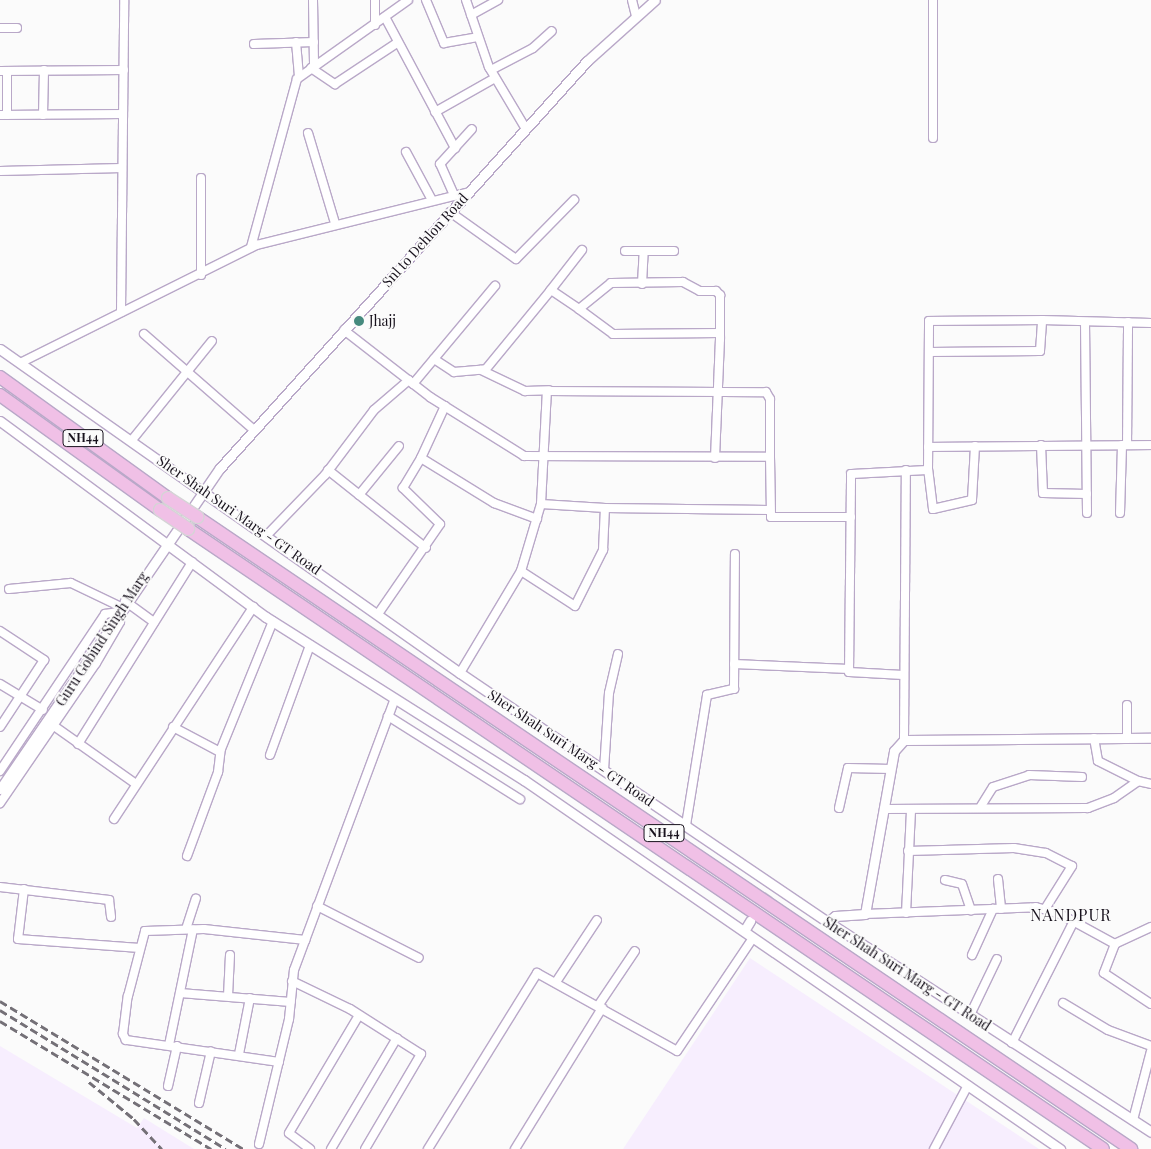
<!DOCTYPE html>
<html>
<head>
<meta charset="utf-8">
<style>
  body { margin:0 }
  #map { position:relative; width:1151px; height:1149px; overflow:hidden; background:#fbfbfb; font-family:"Playfair Display",serif }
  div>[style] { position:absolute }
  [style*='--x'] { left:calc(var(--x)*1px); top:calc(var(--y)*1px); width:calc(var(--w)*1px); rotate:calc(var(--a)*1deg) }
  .built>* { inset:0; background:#f7eefe }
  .tertiary-tunnel>* { height:9px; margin-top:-4.5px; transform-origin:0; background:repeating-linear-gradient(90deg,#d9d8da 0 9px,transparent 0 13.5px) }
  .roads { filter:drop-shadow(1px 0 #b9a8c8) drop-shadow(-1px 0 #b9a8c8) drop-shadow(0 1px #b9a8c8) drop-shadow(0 -1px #b9a8c8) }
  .minor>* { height:8px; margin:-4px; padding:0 4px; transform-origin:4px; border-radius:4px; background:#fff }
  .tertiary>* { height:9px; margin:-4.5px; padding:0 4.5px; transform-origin:4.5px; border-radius:4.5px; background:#fff }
  .trunk>* { height:12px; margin:-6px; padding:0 6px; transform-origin:6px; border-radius:6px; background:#f0c0e6 }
  .rail>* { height:2.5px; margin-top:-1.25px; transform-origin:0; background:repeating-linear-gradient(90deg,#747077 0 8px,transparent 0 12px) }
  .bridges { filter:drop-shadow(1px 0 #d5d4d6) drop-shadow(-1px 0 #d5d4d6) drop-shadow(0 1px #d5d4d6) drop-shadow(0 -1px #d5d4d6) }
  .trunk-bridge>* { height:12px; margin:-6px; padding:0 6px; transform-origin:6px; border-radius:6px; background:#f0c0e6 }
  .dots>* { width:14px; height:14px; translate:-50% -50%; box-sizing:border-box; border:2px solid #fbfbfb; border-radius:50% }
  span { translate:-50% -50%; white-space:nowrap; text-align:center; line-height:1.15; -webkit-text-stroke:4px #fbfbfb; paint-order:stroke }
  .shield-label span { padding:1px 4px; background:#fbfbfb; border:1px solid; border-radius:4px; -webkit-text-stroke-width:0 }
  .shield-label { font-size:12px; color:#18121d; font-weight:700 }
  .street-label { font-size:14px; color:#18121d }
  .poi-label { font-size:14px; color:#18121d }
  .left { translate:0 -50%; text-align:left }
  .quarter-label { font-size:16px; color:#18121d; letter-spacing:1px }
</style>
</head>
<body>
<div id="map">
  <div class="built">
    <div style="clip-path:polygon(750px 958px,1039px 1149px,623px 1149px)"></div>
    <div style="clip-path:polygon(0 1046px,137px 1128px,144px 1118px,194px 1149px,0 1149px)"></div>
  </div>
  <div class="tertiary-tunnel">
    <div style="--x:753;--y:917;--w:28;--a:-55"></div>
  </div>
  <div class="roads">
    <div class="minor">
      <div style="--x:313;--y:0;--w:66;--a:89.1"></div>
      <div style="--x:375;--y:0;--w:25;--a:90"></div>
      <div style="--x:426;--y:0;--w:47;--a:67.3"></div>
      <div style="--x:444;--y:43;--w:34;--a:-10"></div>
      <div style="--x:466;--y:0;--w:71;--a:71.1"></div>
      <div style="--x:489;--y:67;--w:72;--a:59.2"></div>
      <div style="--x:632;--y:0;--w:16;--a:76"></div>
      <div style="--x:933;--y:0;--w:138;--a:90"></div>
      <div style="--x:471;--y:15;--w:31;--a:-29"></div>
      <div style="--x:385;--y:17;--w:149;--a:61.9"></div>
      <div style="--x:0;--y:28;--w:17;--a:0"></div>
      <div style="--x:296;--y:42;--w:34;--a:85"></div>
      <div style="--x:254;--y:44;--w:60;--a:-1.9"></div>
      <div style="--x:311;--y:68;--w:29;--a:34"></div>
      <div style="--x:335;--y:84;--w:74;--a:-33.5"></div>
      <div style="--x:491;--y:70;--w:47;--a:-27.6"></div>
      <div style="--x:533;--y:48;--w:25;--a:-42"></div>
      <div style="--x:0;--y:71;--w:124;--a:-0.5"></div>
      <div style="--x:435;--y:112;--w:69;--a:-29.5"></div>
      <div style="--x:0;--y:115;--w:123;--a:-0.5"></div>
      <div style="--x:7;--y:115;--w:44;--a:-90"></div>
      <div style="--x:43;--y:115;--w:45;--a:-88.7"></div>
      <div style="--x:308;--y:133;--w:94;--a:73.3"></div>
      <div style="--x:406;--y:152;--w:55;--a:61.6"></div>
      <div style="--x:0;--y:171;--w:122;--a:-1.4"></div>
      <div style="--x:201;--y:178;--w:97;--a:90"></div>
      <div style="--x:454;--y:195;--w:34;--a:-114"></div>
      <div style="--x:440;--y:164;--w:47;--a:-47.6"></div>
      <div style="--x:450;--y:212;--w:81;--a:35.5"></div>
      <div style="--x:516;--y:259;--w:83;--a:-45.5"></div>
      <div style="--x:251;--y:247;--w:174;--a:-74.7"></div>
      <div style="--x:297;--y:79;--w:136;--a:-35.4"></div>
      <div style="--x:625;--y:251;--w:49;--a:0"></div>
      <div style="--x:642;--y:284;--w:33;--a:-87"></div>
      <div style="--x:550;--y:291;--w:52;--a:-52"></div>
      <div style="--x:579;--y:309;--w:42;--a:36.3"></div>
      <div style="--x:613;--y:334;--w:107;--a:-0.5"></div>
      <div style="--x:121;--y:312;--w:312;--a:-89.4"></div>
      <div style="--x:1085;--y:322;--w:191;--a:89.4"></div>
      <div style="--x:344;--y:330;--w:109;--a:37.9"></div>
      <div style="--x:430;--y:397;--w:111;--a:32.1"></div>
      <div style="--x:524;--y:456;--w:246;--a:0.2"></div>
      <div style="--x:770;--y:457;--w:60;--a:89"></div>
      <div style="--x:771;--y:517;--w:80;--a:0"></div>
      <div style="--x:144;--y:334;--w:146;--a:41.1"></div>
      <div style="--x:929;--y:352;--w:111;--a:-0.5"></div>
      <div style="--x:1040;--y:351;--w:31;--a:-86"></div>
      <div style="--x:1042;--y:320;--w:109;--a:1.6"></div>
      <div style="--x:434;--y:359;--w:24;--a:33"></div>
      <div style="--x:454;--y:372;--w:32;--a:-5"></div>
      <div style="--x:486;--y:369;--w:102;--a:-50.6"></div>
      <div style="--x:551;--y:290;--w:34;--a:34"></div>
      <div style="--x:579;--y:309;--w:41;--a:-39.1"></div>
      <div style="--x:611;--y:283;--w:72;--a:-0.8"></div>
      <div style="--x:683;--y:282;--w:19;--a:28"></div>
      <div style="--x:700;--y:291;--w:16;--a:0"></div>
      <div style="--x:716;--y:291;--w:6;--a:45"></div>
      <div style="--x:720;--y:295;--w:44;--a:90"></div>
      <div style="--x:720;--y:339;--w:119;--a:92.4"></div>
      <div style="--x:20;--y:363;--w:265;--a:-26.5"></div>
      <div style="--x:257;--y:245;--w:219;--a:-14"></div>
      <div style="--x:481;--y:370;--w:49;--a:25.5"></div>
      <div style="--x:525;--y:391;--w:24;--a:-2"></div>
      <div style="--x:413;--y:384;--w:128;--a:-50.1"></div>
      <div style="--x:445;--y:406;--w:57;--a:114.8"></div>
      <div style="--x:421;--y:458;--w:86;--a:31.7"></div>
      <div style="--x:494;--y:503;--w:46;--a:20.4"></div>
      <div style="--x:132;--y:440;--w:127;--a:-51.1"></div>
      <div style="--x:1041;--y:445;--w:48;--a:87.6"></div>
      <div style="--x:1043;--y:493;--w:44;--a:1.3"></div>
      <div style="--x:1127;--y:445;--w:123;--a:-89.5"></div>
      <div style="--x:975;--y:446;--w:54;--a:93.2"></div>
      <div style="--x:972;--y:500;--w:40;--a:167"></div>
      <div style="--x:933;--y:509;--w:39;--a:-97"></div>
      <div style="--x:928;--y:470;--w:149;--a:-89.6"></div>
      <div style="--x:929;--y:321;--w:113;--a:-0.5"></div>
      <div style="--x:928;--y:447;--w:223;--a:-0.5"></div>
      <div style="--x:328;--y:470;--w:125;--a:38.5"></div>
      <div style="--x:359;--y:495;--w:63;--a:-50.8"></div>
      <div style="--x:605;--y:508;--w:164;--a:0.7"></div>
      <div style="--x:1120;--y:513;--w:68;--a:-88.3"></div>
      <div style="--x:267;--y:535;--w:83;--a:-46"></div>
      <div style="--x:325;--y:475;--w:81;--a:-53"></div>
      <div style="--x:374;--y:410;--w:46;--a:-40.6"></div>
      <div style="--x:521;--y:571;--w:64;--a:32.9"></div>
      <div style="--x:575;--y:606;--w:63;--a:-63.4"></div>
      <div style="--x:603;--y:550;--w:42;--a:-87.3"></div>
      <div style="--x:605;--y:508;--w:64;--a:-176.4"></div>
      <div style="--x:9;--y:589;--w:62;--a:-5.5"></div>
      <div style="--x:71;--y:583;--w:55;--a:25.6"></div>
      <div style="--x:125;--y:601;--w:36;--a:36"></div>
      <div style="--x:378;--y:614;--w:109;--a:-55.4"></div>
      <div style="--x:440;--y:524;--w:52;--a:-135.8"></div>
      <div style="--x:403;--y:488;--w:35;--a:-59"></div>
      <div style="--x:0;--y:631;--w:53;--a:33.4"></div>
      <div style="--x:44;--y:660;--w:80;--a:123.3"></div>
      <div style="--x:734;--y:664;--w:115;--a:2.5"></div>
      <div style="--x:460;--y:673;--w:119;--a:-59.1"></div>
      <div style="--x:521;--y:571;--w:70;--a:-73.4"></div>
      <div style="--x:541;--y:504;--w:113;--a:-87"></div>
      <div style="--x:547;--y:391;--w:219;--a:0.3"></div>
      <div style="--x:766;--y:392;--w:8;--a:60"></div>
      <div style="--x:770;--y:399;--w:58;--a:90"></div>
      <div style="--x:903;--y:675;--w:54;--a:-176.8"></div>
      <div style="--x:849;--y:672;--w:198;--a:-89.4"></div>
      <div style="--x:851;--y:474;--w:77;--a:-3"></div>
      <div style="--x:0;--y:684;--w:50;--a:31.2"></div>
      <div style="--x:1127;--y:705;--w:33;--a:90"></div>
      <div style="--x:388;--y:716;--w:156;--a:32.2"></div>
      <div style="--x:54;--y:726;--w:100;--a:35.3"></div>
      <div style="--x:173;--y:727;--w:53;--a:28"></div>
      <div style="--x:1094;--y:738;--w:23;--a:80"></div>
      <div style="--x:1098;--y:761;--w:45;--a:26.6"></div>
      <div style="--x:904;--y:740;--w:270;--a:-89.6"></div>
      <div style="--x:78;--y:744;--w:215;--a:-57.9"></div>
      <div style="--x:270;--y:755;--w:117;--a:-70"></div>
      <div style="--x:604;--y:770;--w:77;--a:-86.3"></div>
      <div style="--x:609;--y:693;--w:40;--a:-77"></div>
      <div style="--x:0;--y:771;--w:189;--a:-56.2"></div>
      <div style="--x:105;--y:614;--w:12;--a:-9"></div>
      <div style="--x:117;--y:612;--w:10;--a:73"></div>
      <div style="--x:120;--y:622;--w:48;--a:120.3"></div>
      <div style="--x:96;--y:663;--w:170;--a:124.4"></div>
      <div style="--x:981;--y:806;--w:22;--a:-58"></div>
      <div style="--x:993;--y:787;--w:38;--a:-18"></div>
      <div style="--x:1029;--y:775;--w:53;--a:2.2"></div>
      <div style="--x:839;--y:808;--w:41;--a:-77.3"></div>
      <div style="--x:848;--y:768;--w:43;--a:1.3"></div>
      <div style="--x:884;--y:809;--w:204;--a:-0.3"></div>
      <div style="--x:1088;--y:808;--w:28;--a:-21"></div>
      <div style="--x:1114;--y:798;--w:29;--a:-35"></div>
      <div style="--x:1138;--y:781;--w:13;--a:13"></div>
      <div style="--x:114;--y:819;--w:254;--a:-56.7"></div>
      <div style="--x:686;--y:825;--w:132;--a:-80.8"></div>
      <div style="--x:707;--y:695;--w:28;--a:-13"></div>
      <div style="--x:734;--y:689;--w:135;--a:-89.6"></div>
      <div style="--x:908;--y:851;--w:106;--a:-1.6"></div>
      <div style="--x:1014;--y:848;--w:32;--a:9"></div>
      <div style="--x:1046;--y:853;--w:29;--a:27"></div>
      <div style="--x:1072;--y:866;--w:51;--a:122.1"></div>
      <div style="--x:187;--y:856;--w:90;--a:-69.7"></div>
      <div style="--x:218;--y:772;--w:23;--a:-83"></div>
      <div style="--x:221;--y:749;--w:138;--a:-67.9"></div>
      <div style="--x:998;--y:879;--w:30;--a:84"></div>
      <div style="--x:945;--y:880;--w:17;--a:13"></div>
      <div style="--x:962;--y:884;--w:28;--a:71"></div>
      <div style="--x:0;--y:887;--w:110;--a:6.8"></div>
      <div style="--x:109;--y:900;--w:17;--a:83"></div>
      <div style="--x:24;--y:889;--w:50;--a:96.8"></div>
      <div style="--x:18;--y:939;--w:122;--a:4.2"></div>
      <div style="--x:317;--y:906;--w:114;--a:27"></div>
      <div style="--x:906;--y:913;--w:104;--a:-87.2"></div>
      <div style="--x:865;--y:914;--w:171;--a:-2.3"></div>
      <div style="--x:1036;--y:907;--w:25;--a:16"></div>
      <div style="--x:1060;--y:914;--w:63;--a:28.6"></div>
      <div style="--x:1151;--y:927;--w:40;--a:155"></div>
      <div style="--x:1115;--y:944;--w:31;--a:111"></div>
      <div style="--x:1104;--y:973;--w:56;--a:33.4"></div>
      <div style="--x:186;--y:929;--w:32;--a:-72"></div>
      <div style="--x:972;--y:955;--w:51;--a:-65.5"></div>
      <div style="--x:292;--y:981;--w:64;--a:25.8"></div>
      <div style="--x:350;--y:1009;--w:84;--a:32.4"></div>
      <div style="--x:421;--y:1054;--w:110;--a:120.5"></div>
      <div style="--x:556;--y:982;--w:74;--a:-56.5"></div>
      <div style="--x:180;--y:993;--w:111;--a:4.6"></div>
      <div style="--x:228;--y:996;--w:41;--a:-87.2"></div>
      <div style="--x:1063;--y:1003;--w:52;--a:31"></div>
      <div style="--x:1108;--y:1030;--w:46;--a:20.4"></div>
      <div style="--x:598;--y:1006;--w:66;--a:-56.1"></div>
      <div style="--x:970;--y:1015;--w:62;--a:-64.3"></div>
      <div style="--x:1012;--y:1043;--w:137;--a:-63.1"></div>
      <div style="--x:169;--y:1045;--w:118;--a:-78.3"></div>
      <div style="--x:239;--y:1054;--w:57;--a:-78.9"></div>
      <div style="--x:279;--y:1062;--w:155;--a:-171.8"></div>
      <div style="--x:126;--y:1040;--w:7;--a:-117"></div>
      <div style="--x:123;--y:1034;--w:38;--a:-83"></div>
      <div style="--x:128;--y:996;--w:67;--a:-75.3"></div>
      <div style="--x:145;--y:931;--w:59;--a:-1.9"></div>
      <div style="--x:204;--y:929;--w:102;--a:6.2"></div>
      <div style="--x:168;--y:1086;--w:41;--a:-77.3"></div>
      <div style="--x:199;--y:1103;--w:53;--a:-77"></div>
      <div style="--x:1133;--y:1120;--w:71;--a:-75.4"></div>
      <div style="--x:259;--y:1144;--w:129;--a:-76.5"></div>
      <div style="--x:289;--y:1019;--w:49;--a:-84.2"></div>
      <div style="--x:294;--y:970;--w:287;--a:-69.6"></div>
      <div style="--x:310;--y:1149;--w:26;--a:-143"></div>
      <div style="--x:289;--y:1133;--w:137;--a:-59.3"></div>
      <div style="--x:331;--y:1149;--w:129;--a:-59.3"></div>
      <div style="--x:428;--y:1149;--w:207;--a:-58.2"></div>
      <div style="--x:537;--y:973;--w:160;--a:29.1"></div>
      <div style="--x:677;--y:1051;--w:136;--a:-56.1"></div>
      <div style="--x:515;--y:1149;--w:166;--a:-58.3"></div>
      <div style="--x:934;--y:1149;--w:72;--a:-62"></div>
    </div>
    <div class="tertiary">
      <div style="--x:0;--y:349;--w:563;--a:35.16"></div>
      <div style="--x:460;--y:673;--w:444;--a:34.1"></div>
      <div style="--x:828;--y:922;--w:385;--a:33"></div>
      <div style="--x:0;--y:421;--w:330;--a:36.4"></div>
      <div style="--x:266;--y:617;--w:305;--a:32.3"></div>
      <div style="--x:524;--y:780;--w:651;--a:34.54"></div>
      <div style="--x:0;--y:789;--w:389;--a:-55.6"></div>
      <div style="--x:220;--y:468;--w:548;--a:-47.96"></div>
      <div style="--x:587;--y:61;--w:91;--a:-41.9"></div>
      <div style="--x:828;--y:922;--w:9;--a:-41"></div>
      <div style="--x:835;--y:916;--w:30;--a:-4"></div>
      <div style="--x:865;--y:914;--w:166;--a:-79.9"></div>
      <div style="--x:894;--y:751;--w:15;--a:-48"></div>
      <div style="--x:904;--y:740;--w:247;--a:-0.5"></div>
      <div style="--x:744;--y:931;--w:12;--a:-59"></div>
    </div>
    <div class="trunk">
      <div style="--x:0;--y:377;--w:207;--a:35.8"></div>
      <div style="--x:0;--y:395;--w:197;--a:35.7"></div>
      <div style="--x:197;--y:517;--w:1128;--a:34.08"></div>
      <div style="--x:188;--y:529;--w:1105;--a:34.12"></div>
    </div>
  </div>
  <div class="rail">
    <div style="--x:0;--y:1001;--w:285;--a:31.3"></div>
    <div style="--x:0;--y:1010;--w:265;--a:31.6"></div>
    <div style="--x:0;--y:1021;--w:247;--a:31.2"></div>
    <div style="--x:89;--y:1082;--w:58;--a:39.4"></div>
    <div style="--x:134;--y:1119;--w:41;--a:47"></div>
  </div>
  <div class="bridges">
    <div class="trunk-bridge">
      <div style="--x:168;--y:498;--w:35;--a:33"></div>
      <div style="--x:160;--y:510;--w:34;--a:34"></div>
    </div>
  </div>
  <div class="dots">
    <div style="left:359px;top:321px;background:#468a7e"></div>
  </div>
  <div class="shield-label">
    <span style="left:83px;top:438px">NH44</span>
    <span style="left:664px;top:833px">NH44</span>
  </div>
  <div class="street-label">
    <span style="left:425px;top:240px;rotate:-48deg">Snl to Dehlon Road</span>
    <span style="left:239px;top:515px;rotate:35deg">Sher Shah Suri Marg - GT Road</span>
    <span style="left:102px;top:639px;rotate:-57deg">Guru Gobind Singh Marg</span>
    <span style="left:571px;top:748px;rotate:34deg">Sher Shah Suri Marg - GT Road</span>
    <span style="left:907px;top:974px;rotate:33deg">Sher Shah Suri Marg - GT Road</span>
  </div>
  <div class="poi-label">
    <span class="left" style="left:369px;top:321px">Jhajj</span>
  </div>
  <div class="quarter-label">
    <span style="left:1071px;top:915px">NANDPUR</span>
  </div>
</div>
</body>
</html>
